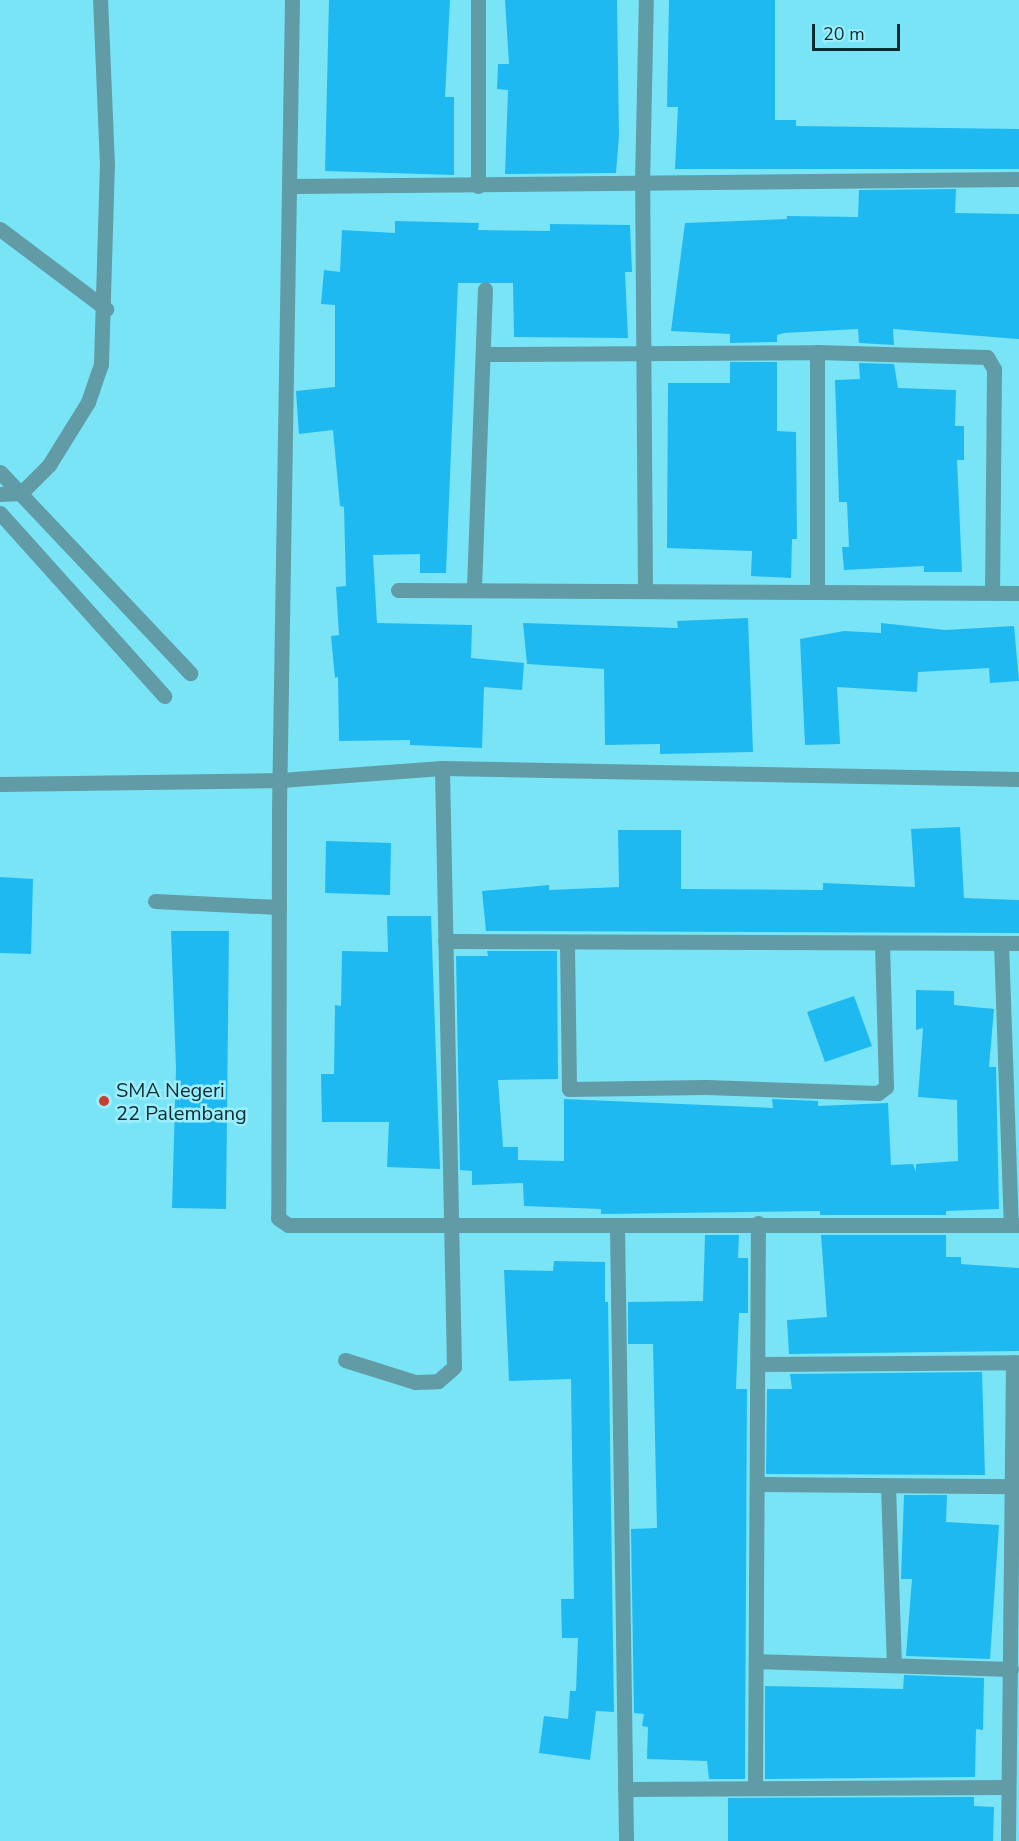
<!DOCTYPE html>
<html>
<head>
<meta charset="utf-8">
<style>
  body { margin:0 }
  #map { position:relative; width:1019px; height:1841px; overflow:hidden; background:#79e4f6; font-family:"Nunito Sans",sans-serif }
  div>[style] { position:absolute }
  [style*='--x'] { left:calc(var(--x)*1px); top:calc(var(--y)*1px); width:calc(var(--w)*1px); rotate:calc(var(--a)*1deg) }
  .building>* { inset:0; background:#1fb9f1 }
  .lane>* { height:15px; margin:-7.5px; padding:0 7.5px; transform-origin:7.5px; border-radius:7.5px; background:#609ba6 }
  .street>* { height:15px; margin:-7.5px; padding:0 7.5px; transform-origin:7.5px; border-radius:7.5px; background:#609ba6 }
  .dots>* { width:16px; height:16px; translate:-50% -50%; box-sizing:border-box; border:3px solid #9deefc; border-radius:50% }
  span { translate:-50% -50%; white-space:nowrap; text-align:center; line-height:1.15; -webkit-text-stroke:5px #9deefc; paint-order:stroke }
  .poi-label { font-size:20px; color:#072b30 }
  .left { translate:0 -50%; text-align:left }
  .scale { position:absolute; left:812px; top:24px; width:88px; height:27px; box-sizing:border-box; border:3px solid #072b30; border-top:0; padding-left:8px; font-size:18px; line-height:21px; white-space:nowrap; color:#072b30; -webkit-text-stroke:4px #9deefc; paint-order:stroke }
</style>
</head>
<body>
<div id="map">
  <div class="building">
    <div style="clip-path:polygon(329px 0,450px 0,445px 97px,454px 97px,454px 175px,325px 171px)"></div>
    <div style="clip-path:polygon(505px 0,617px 0,619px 136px,616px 173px,505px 174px,508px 90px,497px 89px,498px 64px,509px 64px)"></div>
    <div style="clip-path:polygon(669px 0,775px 0,775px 120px,796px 120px,796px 126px,1019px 129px,1019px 169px,675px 169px,678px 107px,667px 107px)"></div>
    <div style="clip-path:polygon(956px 189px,955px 213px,1019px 214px,1019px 339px,893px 329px,894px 345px,859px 343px,858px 329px,784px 333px,777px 335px,777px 342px,730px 343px,730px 334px,671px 331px,685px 223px,787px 219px,787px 216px,858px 217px,859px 190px)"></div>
    <div style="clip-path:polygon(395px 221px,479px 223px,478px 230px,550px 231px,550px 224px,630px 225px,632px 272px,625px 272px,628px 338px,514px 337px,513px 283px,458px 283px,446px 573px,420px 573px,420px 554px,373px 555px,377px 623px,472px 625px,471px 658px,524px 663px,522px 690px,484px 687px,482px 748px,410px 745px,410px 740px,339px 741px,338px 677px,335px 678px,331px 636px,339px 635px,336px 587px,346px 586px,344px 507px,340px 506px,333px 430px,299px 434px,296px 391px,335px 387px,335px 305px,321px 304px,324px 270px,340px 272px,342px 230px,395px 233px)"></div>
    <div style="clip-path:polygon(730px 362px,777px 362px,777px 431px,796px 432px,797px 539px,792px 539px,791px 578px,751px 576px,752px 551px,667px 548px,668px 383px,730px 383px)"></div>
    <div style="clip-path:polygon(859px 363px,894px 364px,898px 388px,956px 390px,955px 426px,964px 426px,964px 460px,957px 460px,962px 572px,924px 572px,924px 566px,844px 570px,842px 547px,849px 547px,847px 502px,839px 502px,835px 380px,860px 379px)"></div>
    <div style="clip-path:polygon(748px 618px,753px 752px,660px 754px,660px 744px,605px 745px,604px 669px,527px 664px,523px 623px,678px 628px,677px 621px)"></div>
    <div style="clip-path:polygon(881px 623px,945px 630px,1014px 626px,1019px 681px,990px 683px,989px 668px,918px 672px,917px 692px,837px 687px,840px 744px,805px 745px,800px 639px,844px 631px,881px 633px)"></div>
    <div style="clip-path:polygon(960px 827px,964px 898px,1019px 900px,1019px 933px,486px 931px,482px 891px,549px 885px,549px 890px,619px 887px,618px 830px,681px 830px,681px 889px,823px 890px,823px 883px,915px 887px,911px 829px)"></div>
    <div style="clip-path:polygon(326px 841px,391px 843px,390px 895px,325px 893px)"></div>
    <div style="clip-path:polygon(0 877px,33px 879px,31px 954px,0 953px)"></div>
    <div style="clip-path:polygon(387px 916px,431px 916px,440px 1169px,387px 1167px,389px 1122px,322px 1122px,321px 1074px,334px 1074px,335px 1005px,341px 1006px,342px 951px,388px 952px)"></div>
    <div style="clip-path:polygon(171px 931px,229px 931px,226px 1209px,172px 1208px,176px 1069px)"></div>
    <div style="clip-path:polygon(487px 951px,557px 951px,558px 1079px,498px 1080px,503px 1147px,518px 1147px,518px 1160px,564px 1161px,564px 1099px,773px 1108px,772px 1099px,818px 1101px,818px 1106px,888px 1103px,891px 1165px,913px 1164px,916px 1172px,916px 1164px,958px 1161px,957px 1100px,918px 1097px,923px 1028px,916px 1030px,916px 990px,954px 991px,954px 1005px,994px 1009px,989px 1067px,996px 1067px,999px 1209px,946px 1211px,946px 1215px,820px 1215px,820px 1211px,601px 1214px,601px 1209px,524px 1206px,523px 1183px,472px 1185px,472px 1171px,460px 1170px,456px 956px,488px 956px)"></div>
    <div style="clip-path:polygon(854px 996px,872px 1046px,825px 1062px,807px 1012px)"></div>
    <div style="clip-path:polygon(705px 1235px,739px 1235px,738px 1258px,748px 1258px,748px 1313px,739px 1313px,736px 1389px,747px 1389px,745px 1779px,709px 1779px,707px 1761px,647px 1759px,648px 1727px,642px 1726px,644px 1714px,634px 1713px,631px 1529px,657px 1528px,653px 1344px,628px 1344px,628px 1302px,703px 1301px)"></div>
    <div style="clip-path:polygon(821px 1235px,946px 1235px,946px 1257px,961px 1257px,961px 1264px,1019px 1268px,1019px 1351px,789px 1354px,787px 1320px,827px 1317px)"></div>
    <div style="clip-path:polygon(554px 1261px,605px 1262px,605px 1302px,608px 1302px,614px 1712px,596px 1711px,590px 1760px,539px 1753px,544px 1716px,568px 1719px,570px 1691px,576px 1691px,578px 1638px,562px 1638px,561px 1599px,574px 1599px,571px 1379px,509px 1381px,504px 1270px,553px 1271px)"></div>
    <div style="clip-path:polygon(982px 1372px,985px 1475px,766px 1474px,767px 1389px,792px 1389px,790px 1374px)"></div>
    <div style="clip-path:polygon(904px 1495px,947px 1495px,946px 1522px,999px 1525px,990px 1659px,906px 1656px,912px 1579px,901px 1579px)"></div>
    <div style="clip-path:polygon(904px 1675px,984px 1678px,983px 1730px,976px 1729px,975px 1777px,765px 1779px,765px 1686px,903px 1689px)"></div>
    <div style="clip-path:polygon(974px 1797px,974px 1806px,994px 1807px,993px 1841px,728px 1841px,728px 1798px)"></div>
  </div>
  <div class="lane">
    <div style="--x:0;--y:784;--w:281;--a:-0.8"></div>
  </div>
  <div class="street">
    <div style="--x:292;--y:0;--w:813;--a:90.92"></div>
    <div style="--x:279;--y:813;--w:405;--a:90.1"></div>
    <div style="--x:278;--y:1218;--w:12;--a:35"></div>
    <div style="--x:288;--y:1225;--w:731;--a:0"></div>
    <div style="--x:478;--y:0;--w:186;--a:90"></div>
    <div style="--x:292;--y:186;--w:727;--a:-0.55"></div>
    <div style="--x:0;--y:229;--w:133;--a:37"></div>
    <div style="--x:486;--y:354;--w:331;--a:-0.3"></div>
    <div style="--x:817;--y:352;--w:170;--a:1.7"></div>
    <div style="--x:987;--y:357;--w:14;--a:60"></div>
    <div style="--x:994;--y:369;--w:222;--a:90.5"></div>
    <div style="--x:0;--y:472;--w:277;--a:46.6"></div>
    <div style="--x:0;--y:494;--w:21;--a:-3"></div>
    <div style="--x:21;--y:493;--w:40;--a:-45"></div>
    <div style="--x:49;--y:465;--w:74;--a:-58.2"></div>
    <div style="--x:88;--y:402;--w:40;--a:-71.1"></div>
    <div style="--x:101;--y:364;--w:199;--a:-88.3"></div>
    <div style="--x:107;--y:165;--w:165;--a:-92.4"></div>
    <div style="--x:0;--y:513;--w:246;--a:48.1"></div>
    <div style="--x:474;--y:588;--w:299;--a:-87.9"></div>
    <div style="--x:645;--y:589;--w:405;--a:-90.4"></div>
    <div style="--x:642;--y:184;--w:184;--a:-88.8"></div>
    <div style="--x:398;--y:590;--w:621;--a:0.28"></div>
    <div style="--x:817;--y:592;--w:240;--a:-90"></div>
    <div style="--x:281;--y:780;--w:161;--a:-4.3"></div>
    <div style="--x:442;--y:768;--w:577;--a:1.09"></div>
    <div style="--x:155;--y:901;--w:124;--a:2.8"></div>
    <div style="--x:445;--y:941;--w:574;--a:0.2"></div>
    <div style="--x:1001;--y:943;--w:282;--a:88"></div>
    <div style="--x:567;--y:944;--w:145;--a:89.2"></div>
    <div style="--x:569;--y:1089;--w:137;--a:-0.8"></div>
    <div style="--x:706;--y:1087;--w:172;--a:2"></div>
    <div style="--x:878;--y:1093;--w:10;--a:-37"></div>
    <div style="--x:886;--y:1087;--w:143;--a:-91.6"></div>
    <div style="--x:617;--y:1226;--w:615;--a:89.16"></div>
    <div style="--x:345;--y:1360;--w:73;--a:17.4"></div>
    <div style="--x:415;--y:1382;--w:23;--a:-2"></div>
    <div style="--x:438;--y:1381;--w:21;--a:-41"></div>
    <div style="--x:454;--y:1367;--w:599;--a:-91.15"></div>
    <div style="--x:760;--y:1364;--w:259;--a:-0.4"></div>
    <div style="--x:759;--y:1484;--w:253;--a:0.5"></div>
    <div style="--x:888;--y:1486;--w:178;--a:88.1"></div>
    <div style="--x:756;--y:1661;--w:255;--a:1.8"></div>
    <div style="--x:755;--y:1788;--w:565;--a:-89.7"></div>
    <div style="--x:625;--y:1789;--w:383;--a:-0.3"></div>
    <div style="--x:1008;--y:1841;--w:479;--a:-89.4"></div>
  </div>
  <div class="dots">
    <div style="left:104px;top:1101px;background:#ca3e2e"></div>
  </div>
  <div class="poi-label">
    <span class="left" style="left:116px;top:1102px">SMA Negeri<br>22 Palembang</span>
  </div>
  <div class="scale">20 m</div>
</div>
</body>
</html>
